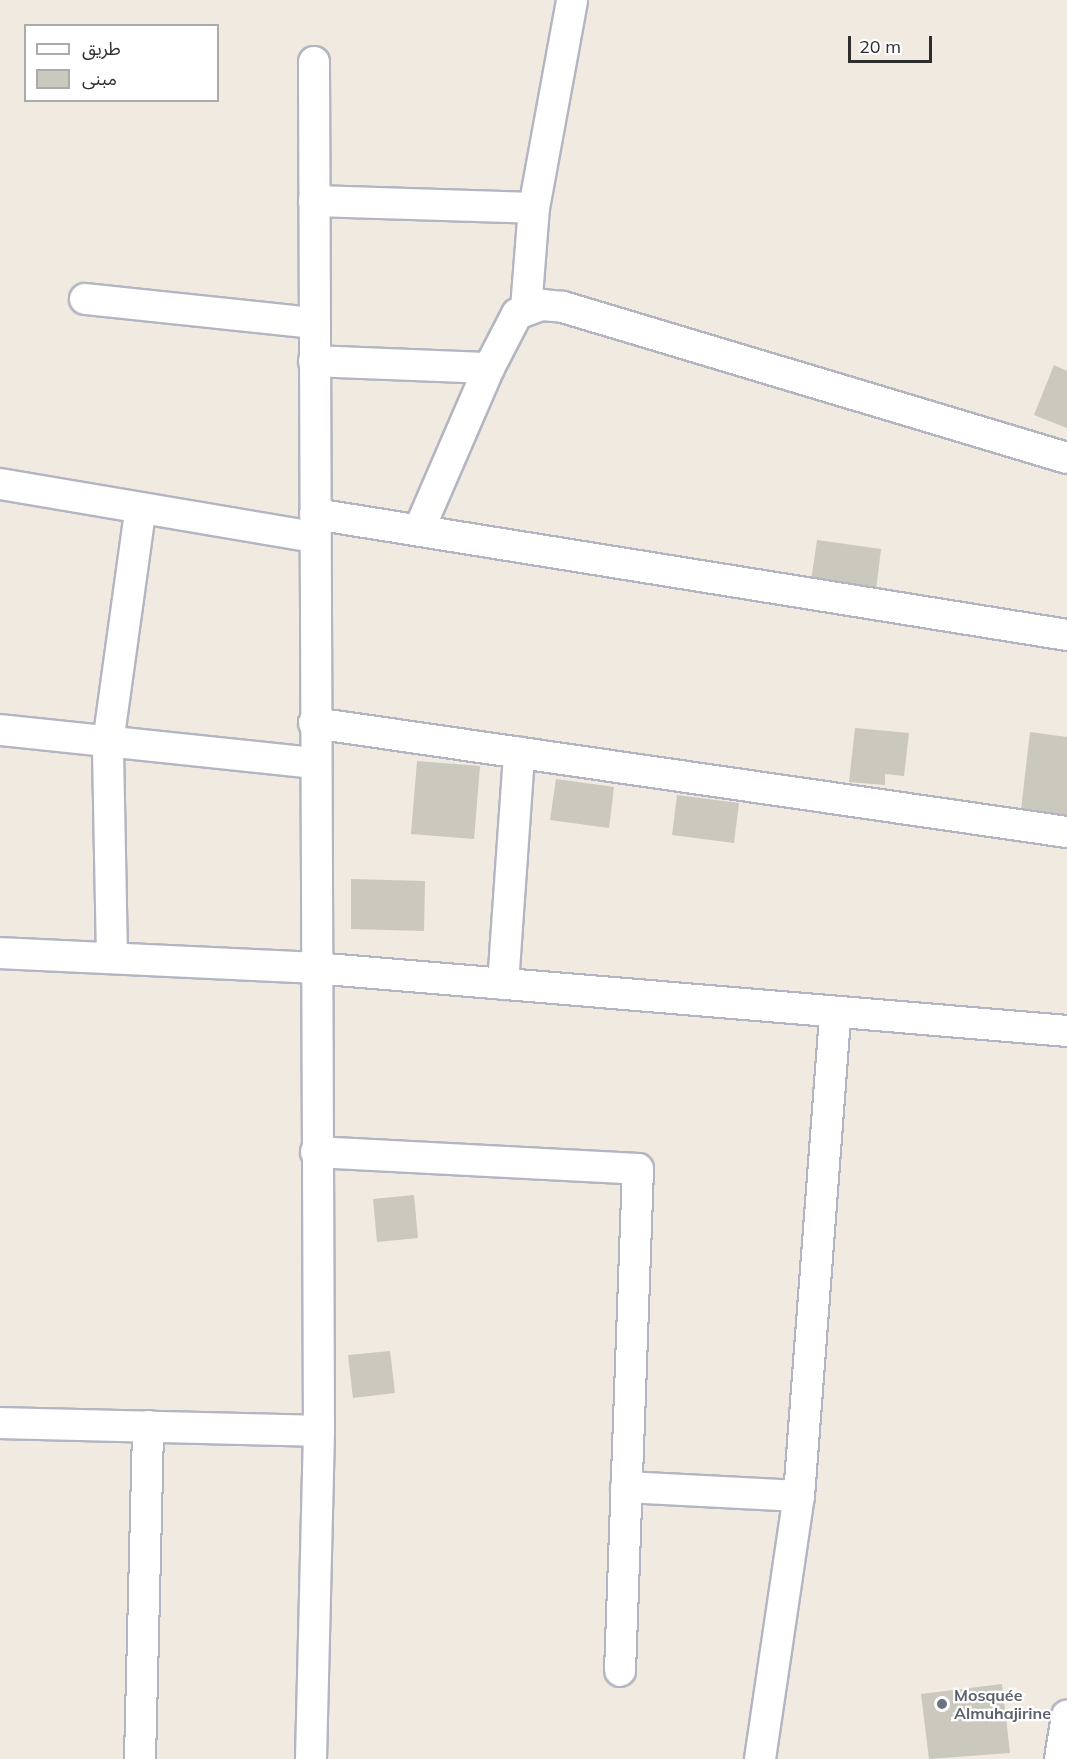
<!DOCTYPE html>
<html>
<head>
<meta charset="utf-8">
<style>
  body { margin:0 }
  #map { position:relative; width:1067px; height:1759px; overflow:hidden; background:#f0eae0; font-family:Mulish,"Noto Sans Arabic",sans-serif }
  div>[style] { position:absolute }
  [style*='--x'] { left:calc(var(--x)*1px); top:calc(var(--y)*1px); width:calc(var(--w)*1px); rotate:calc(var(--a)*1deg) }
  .building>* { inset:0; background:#cbc8be }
  .roads { filter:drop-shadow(2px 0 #b4b5c2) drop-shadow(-2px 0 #b4b5c2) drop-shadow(0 2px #b4b5c2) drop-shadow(0 -2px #b4b5c2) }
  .minor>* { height:30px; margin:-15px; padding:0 15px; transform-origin:15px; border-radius:15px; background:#fff }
  .dots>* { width:16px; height:16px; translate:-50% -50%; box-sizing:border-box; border:3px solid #fff; border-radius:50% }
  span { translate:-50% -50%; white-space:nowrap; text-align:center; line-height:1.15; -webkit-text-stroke:4.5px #fff; paint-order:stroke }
  .worship-label { font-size:16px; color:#5b616d; font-weight:700 }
  .left { translate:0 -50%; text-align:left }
  .legend { position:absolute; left:24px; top:24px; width:195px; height:78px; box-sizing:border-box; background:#fff; border:2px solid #ababab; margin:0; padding:8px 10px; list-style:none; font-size:18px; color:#2e2e2e }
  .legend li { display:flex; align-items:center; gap:12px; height:30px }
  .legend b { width:30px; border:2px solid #ababab }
  .scale { position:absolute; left:848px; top:36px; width:84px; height:27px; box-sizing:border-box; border:3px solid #2e2e2e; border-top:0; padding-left:8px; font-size:18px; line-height:21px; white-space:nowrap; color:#2e2e2e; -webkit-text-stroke:4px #fff; paint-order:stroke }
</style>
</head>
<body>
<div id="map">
  <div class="building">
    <div style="clip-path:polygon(1054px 365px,1067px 371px,1067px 428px,1034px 415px)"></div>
    <div style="clip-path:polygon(817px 540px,881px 549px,876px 590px,811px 581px)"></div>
    <div style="clip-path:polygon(855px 728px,909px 733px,904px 776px,885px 774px,885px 785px,849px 782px)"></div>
    <div style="clip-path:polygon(1030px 732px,1067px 737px,1067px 815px,1021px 810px)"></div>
    <div style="clip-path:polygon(417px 761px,480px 766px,474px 839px,411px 834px)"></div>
    <div style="clip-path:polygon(556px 779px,614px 787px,609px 828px,550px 820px)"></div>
    <div style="clip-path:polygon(677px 795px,739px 803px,734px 843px,672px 835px)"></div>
    <div style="clip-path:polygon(351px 879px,425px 881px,424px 931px,351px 929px)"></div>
    <div style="clip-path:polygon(414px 1195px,418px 1238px,377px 1242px,373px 1199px)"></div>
    <div style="clip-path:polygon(390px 1351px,395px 1393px,353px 1398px,348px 1355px)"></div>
    <div style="clip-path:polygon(1002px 1684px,1010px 1753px,929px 1759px,921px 1694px)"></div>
  </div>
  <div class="roads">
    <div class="minor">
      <div style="--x:314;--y:201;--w:220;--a:1.8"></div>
      <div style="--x:85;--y:299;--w:230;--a:6"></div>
      <div style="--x:526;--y:309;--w:101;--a:-85.5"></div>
      <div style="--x:534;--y:208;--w:211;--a:-79.6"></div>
      <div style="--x:314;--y:361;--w:175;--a:2.3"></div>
      <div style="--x:489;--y:368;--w:176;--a:113.4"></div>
      <div style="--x:489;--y:368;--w:61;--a:-62.6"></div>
      <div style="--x:517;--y:314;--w:27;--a:-20"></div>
      <div style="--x:542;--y:305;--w:21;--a:5"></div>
      <div style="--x:563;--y:307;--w:526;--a:16.68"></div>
      <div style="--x:0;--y:484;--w:318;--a:9.6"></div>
      <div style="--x:315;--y:514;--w:762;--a:9.14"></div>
      <div style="--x:314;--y:723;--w:761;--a:8.24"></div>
      <div style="--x:0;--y:730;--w:316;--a:6"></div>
      <div style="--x:0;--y:953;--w:314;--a:2.7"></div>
      <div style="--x:314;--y:968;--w:756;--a:4.78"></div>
      <div style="--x:112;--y:958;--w:215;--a:-91.1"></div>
      <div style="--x:108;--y:743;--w:233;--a:-82.1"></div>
      <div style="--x:503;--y:984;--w:232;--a:-86"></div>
      <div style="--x:316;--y:1152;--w:322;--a:3"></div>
      <div style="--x:638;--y:1169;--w:502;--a:92.05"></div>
      <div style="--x:0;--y:1423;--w:319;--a:1.4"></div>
      <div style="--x:626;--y:1487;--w:173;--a:3"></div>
      <div style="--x:140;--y:1759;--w:333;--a:-88.6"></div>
      <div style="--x:311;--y:1759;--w:328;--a:-88.6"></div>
      <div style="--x:319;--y:1431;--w:1369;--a:-90.21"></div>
      <div style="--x:760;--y:1759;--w:266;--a:-81.6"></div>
      <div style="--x:799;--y:1496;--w:485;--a:-85.7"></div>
      <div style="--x:1060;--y:1759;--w:44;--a:-80.8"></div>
    </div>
  </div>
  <div class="dots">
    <div style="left:942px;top:1704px;background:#6b7280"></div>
  </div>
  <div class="worship-label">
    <span class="left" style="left:954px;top:1704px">Mosquée<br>Almuhajirine</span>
  </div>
  <ul class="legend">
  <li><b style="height:8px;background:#fff"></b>طريق</li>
  <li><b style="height:16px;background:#cbc8be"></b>مبنى</li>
  </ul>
  <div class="scale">20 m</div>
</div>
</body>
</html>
